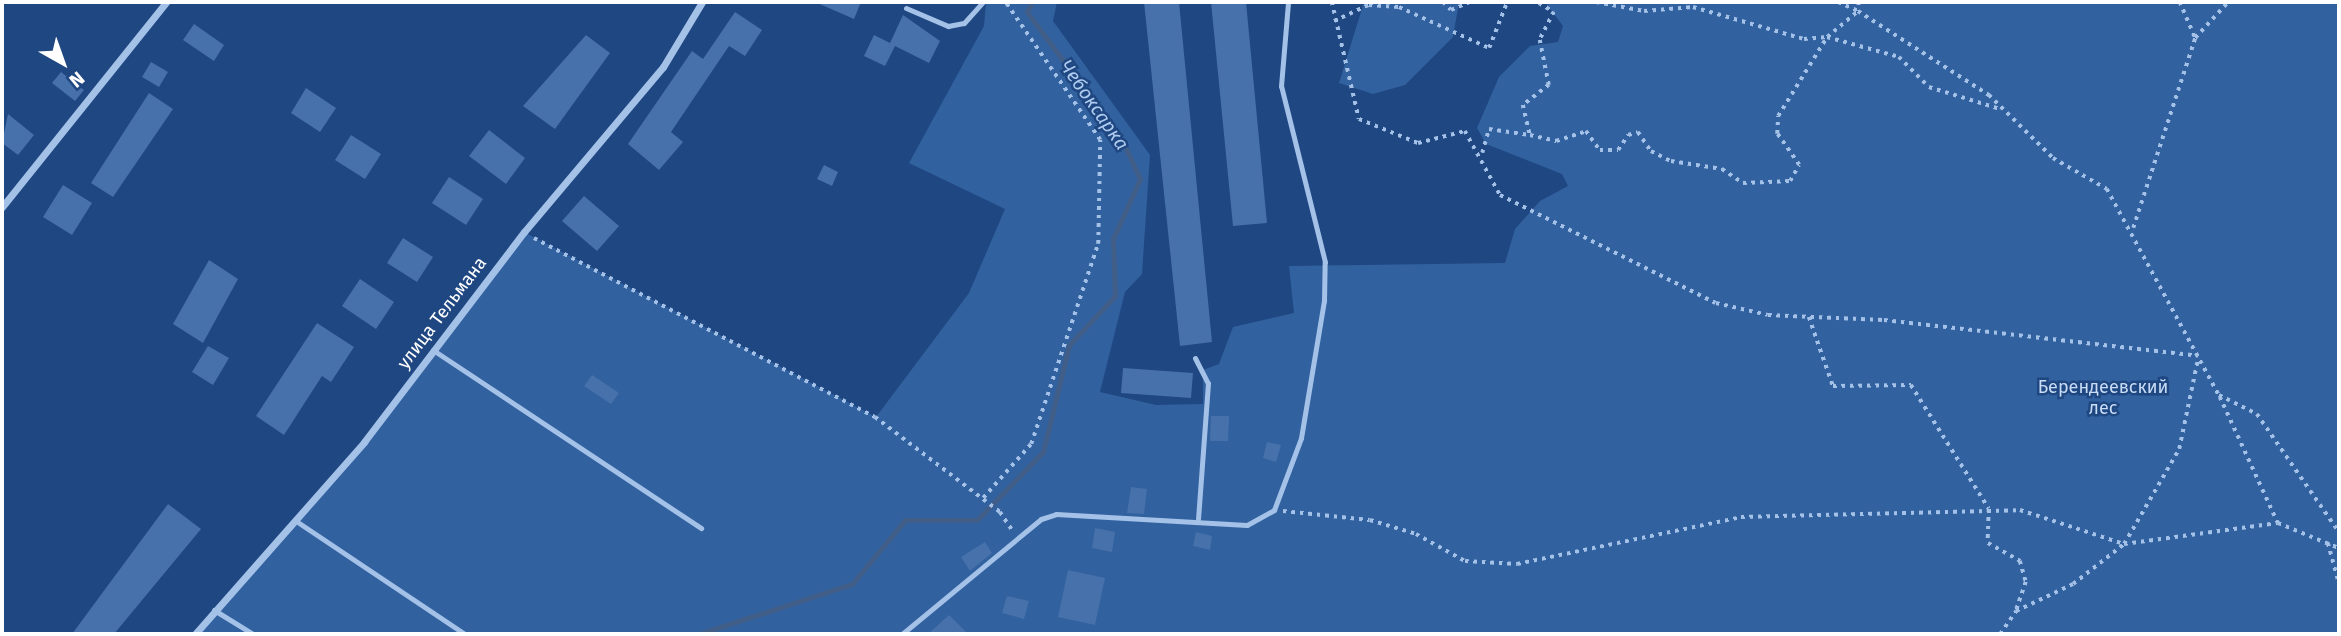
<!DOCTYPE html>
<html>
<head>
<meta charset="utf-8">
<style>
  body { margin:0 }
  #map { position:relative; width:2341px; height:636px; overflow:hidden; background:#1f4781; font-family:"Fira Sans",sans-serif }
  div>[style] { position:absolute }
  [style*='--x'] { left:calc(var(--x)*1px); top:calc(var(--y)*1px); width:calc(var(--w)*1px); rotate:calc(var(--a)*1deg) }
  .green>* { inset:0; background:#32619f }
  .stream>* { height:5px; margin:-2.5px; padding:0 2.5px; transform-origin:2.5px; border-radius:2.5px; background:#405e88 }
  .building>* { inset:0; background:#4771aa }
  .path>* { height:3.5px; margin-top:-1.75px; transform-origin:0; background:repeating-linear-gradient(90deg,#a4c1e8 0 3.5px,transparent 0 8.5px) }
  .service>* { height:5px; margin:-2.5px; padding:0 2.5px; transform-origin:2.5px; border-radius:2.5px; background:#a4c1e8 }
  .minor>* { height:7px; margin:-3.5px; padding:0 3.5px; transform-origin:3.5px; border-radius:3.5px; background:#a4c1e8 }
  span { translate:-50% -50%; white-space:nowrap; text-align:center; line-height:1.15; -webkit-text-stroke:5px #1f4781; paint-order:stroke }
  .street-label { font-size:18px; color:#fff }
  .park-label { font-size:18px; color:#c8dcf6 }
  .water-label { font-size:19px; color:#afcbf0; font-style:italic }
  .frame { position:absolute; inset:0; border:4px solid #fff; pointer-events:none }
  .north { position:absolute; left:28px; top:28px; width:70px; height:70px; -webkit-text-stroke:5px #1f4781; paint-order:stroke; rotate:140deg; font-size:19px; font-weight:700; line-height:28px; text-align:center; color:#fff }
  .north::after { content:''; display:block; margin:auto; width:24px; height:32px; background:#fff; clip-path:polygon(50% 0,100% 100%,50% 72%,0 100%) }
</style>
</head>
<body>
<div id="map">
  <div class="green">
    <div style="clip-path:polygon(986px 2px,1057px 2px,1053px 21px,1150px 155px,1142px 274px,1125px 292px,1100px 392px,1156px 405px,1203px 404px,1203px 370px,1219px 364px,1233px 327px,1294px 313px,1289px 266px,1505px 263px,1515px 229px,1540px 201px,1568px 186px,1562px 174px,1486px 144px,1477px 128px,1499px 77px,1530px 46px,1558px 42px,1563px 26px,1545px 2px,2339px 2px,2339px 634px,195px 634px,326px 490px,524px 232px,876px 417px,969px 293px,1005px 209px,909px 163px,984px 26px)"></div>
    <div style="clip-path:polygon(1364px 2px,1459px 2px,1453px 37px,1405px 85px,1373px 94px,1339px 83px)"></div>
  </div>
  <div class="stream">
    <div style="--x:699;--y:634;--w:161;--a:-18.1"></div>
    <div style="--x:852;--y:584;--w:83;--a:-50.4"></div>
    <div style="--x:905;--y:520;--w:72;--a:0"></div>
    <div style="--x:977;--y:520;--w:95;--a:-45.9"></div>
    <div style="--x:1043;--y:452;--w:110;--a:-76.3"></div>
    <div style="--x:1069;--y:345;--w:67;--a:-46.8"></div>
    <div style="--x:1115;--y:296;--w:57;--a:-92"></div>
    <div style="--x:1113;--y:239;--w:66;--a:-65.8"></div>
    <div style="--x:1140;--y:179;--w:43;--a:-114.8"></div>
    <div style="--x:1122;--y:140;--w:159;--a:-126.6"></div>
    <div style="--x:1027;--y:12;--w:11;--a:-63"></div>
  </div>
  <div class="building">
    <div style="clip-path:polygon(815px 2px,861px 2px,854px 19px)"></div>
    <div style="clip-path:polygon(1144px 2px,1179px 2px,1212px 342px,1180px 346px)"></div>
    <div style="clip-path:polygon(1211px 2px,1246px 2px,1267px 223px,1233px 226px)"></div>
    <div style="clip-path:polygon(735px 12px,762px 30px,745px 56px,729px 46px,671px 132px,683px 142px,659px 170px,628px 144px,692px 51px,703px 59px)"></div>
    <div style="clip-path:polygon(903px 15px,940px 41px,929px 63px,895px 46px,885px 66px,864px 56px,874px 35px,890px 43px)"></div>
    <div style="clip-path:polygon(194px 24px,224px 45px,214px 61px,183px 40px)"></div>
    <div style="clip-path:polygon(586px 35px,610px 53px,555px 129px,523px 106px)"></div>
    <div style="clip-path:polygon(151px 62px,168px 72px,159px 87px,142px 77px)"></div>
    <div style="clip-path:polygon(61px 72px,84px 90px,75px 101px,52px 83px)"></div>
    <div style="clip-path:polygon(306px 88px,336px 108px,320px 132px,291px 113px)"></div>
    <div style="clip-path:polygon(149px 93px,173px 109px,113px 197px,91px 183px)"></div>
    <div style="clip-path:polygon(8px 114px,34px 135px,18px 155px,2px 143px)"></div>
    <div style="clip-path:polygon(489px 130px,525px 158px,506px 184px,469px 156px)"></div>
    <div style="clip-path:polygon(351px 135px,381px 154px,365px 179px,335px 160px)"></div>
    <div style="clip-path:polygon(824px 165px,838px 172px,832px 186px,817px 179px)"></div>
    <div style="clip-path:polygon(449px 177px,483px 199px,466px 225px,432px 203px)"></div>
    <div style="clip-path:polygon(63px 185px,92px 203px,72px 235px,43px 217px)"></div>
    <div style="clip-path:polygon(584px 196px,619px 226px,597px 251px,562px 221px)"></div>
    <div style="clip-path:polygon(403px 238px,433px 257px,417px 282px,387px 263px)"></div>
    <div style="clip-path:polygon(209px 260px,238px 279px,203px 343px,173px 324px)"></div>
    <div style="clip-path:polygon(360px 279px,394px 302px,376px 329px,342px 306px)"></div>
    <div style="clip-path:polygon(317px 323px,354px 347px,331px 382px,322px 376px,284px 435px,256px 416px)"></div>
    <div style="clip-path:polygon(208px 346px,229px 358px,213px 385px,192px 372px)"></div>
    <div style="clip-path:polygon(1123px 368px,1193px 373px,1191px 398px,1121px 393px)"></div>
    <div style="clip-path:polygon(592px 375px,619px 393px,611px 404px,584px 386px)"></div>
    <div style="clip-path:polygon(1211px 416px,1229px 416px,1228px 441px,1210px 441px)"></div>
    <div style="clip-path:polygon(1267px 442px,1281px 445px,1276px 462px,1263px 458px)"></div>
    <div style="clip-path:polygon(1131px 487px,1147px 489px,1144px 514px,1127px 513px)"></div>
    <div style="clip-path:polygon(168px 504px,201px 529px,114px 634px,72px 634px)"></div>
    <div style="clip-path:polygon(1095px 528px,1115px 532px,1112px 552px,1092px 548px)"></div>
    <div style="clip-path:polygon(1196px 532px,1212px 536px,1210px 550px,1193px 546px)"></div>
    <div style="clip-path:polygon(985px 542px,992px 553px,970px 571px,961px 557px)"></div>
    <div style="clip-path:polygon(1068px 570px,1105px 578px,1095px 625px,1058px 617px)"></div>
    <div style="clip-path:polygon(1007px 596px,1029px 601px,1024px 619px,1002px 613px)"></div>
    <div style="clip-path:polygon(949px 615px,968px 634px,928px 634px)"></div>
  </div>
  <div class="path">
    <div style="--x:1332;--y:2;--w:120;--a:77"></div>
    <div style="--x:1359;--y:119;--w:64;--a:22.1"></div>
    <div style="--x:1418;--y:143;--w:49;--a:-14.3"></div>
    <div style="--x:1465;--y:131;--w:73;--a:61.3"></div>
    <div style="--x:1500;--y:195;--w:241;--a:26.6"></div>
    <div style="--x:1716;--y:303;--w:53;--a:13"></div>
    <div style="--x:1768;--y:315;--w:116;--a:2.5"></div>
    <div style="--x:1884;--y:320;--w:316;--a:6.5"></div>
    <div style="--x:1443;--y:2;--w:11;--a:45"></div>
    <div style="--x:1451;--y:10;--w:21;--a:-23"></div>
    <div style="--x:1537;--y:2;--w:14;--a:0"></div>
    <div style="--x:1596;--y:2;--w:49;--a:10.6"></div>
    <div style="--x:1644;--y:11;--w:49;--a:-4.7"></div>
    <div style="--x:1693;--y:7;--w:116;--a:16.1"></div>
    <div style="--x:1804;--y:39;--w:23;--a:-5"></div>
    <div style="--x:1827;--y:37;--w:75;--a:15.5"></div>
    <div style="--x:1899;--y:57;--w:42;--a:45"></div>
    <div style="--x:1929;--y:87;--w:74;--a:17.2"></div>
    <div style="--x:1838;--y:2;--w:22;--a:24"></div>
    <div style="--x:1859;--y:2;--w:9;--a:96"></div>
    <div style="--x:1858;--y:11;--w:156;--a:32.7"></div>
    <div style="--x:1989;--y:95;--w:90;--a:44.5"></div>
    <div style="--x:2053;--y:158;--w:62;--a:29.9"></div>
    <div style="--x:2107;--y:189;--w:234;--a:61.5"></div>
    <div style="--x:2219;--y:395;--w:42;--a:26.6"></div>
    <div style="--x:2257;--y:414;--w:144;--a:55.2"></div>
    <div style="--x:2180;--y:2;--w:39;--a:67"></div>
    <div style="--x:1539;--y:3;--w:17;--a:31"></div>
    <div style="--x:1554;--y:12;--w:31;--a:117"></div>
    <div style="--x:1540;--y:40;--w:46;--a:78.7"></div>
    <div style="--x:1549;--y:85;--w:33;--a:142"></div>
    <div style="--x:1523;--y:105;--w:31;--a:77"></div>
    <div style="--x:1530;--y:135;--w:27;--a:13"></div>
    <div style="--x:1556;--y:141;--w:32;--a:-18"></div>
    <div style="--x:1586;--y:131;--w:24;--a:54"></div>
    <div style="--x:1600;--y:150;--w:18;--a:0"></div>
    <div style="--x:1618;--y:150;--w:18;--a:-56"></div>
    <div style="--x:1628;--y:135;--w:10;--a:-17"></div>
    <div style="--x:1638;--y:132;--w:23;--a:56"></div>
    <div style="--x:1651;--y:151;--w:22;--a:27"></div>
    <div style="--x:1671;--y:161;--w:52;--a:8.9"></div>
    <div style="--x:1722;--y:169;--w:25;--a:34"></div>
    <div style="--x:1743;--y:183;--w:47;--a:-2.4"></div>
    <div style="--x:1790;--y:181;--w:18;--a:-61"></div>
    <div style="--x:1799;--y:165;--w:38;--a:-125"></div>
    <div style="--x:1777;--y:134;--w:18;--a:-87"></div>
    <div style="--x:1778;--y:116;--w:93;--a:-58.2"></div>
    <div style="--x:1827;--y:37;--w:40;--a:-40"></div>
    <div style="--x:1334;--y:21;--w:38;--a:-25"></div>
    <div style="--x:1369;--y:5;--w:30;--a:4"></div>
    <div style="--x:1399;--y:7;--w:99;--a:24.5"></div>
    <div style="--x:1489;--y:48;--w:49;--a:-68.6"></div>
    <div style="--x:1482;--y:153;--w:25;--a:-74"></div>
    <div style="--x:1489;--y:129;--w:41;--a:8.3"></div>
    <div style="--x:2133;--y:228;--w:200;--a:-71.9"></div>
    <div style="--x:2195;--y:38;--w:49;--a:-47.5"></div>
    <div style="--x:534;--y:238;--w:385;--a:27.7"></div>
    <div style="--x:875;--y:417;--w:157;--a:37.2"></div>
    <div style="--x:1000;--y:512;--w:22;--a:56"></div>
    <div style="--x:1809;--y:317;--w:73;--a:70.8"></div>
    <div style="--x:1833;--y:386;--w:78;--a:-0.7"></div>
    <div style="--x:1911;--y:385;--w:146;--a:57.8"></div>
    <div style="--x:1989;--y:509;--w:34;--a:92"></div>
    <div style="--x:1988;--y:543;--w:37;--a:29"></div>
    <div style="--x:2020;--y:561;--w:22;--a:74"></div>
    <div style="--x:2026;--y:582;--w:31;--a:109"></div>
    <div style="--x:2220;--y:397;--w:139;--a:65.3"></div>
    <div style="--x:2278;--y:523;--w:66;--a:22.3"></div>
    <div style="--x:983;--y:498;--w:72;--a:-48.4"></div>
    <div style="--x:1031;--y:444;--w:211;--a:-71.5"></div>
    <div style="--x:1098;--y:244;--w:104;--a:-88.9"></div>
    <div style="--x:1100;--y:140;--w:168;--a:-124.5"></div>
    <div style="--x:1283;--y:511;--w:87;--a:5.9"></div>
    <div style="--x:1370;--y:520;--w:48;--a:16.9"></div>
    <div style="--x:1416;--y:534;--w:56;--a:28.9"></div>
    <div style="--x:1465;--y:561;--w:52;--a:3.3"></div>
    <div style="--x:1517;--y:564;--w:229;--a:-11.8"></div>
    <div style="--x:1741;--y:517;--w:279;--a:-1.4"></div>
    <div style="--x:2020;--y:510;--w:109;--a:18.1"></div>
    <div style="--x:2124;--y:544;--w:155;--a:-7.8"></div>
    <div style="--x:2328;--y:543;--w:41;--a:74.6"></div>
    <div style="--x:2000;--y:634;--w:28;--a:-55"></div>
    <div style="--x:2016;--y:611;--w:63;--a:-25.3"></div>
    <div style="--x:2073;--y:584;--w:65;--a:-38.1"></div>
    <div style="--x:2124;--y:544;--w:110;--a:-59.9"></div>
    <div style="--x:2179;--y:449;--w:93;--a:-78.2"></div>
  </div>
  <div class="service">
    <div style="--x:906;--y:8;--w:46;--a:23.2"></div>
    <div style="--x:948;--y:26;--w:16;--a:-11"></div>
    <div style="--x:964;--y:23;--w:28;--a:-48"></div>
    <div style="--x:433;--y:350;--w:322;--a:33.6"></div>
    <div style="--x:1195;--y:358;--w:28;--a:63"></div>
    <div style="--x:1208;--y:383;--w:136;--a:94.2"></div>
    <div style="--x:299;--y:523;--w:200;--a:33.8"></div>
    <div style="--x:214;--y:610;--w:46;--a:31.6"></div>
    <div style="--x:902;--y:634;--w:180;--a:-39.6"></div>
    <div style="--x:1041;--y:519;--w:16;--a:-18"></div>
    <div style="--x:1056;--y:514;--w:191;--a:3.3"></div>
    <div style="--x:1247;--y:525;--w:31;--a:-29"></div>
    <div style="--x:1274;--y:510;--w:77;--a:-69.4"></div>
    <div style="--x:1301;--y:438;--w:139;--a:-80.5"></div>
    <div style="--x:1324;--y:301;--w:39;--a:-89"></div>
    <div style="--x:1325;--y:262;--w:181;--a:-104"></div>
    <div style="--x:1281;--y:86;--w:84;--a:-85.2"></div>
  </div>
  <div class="minor">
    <div style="--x:2;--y:207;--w:263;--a:-51.3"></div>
    <div style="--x:195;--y:634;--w:256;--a:-48.6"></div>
    <div style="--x:364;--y:442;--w:264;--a:-52.7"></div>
    <div style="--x:524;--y:232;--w:216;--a:-49.9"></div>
    <div style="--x:663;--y:67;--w:76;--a:-59"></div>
  </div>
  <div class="street-label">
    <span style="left:442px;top:313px;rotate:-53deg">улица Тельмана</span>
  </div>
  <div class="park-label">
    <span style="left:2103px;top:398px">Берендеевский<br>лес</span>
  </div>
  <div class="water-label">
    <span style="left:1094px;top:105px;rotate:55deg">Чебоксарка</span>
  </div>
  <div class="frame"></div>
  <div class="north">N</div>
</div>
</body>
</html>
